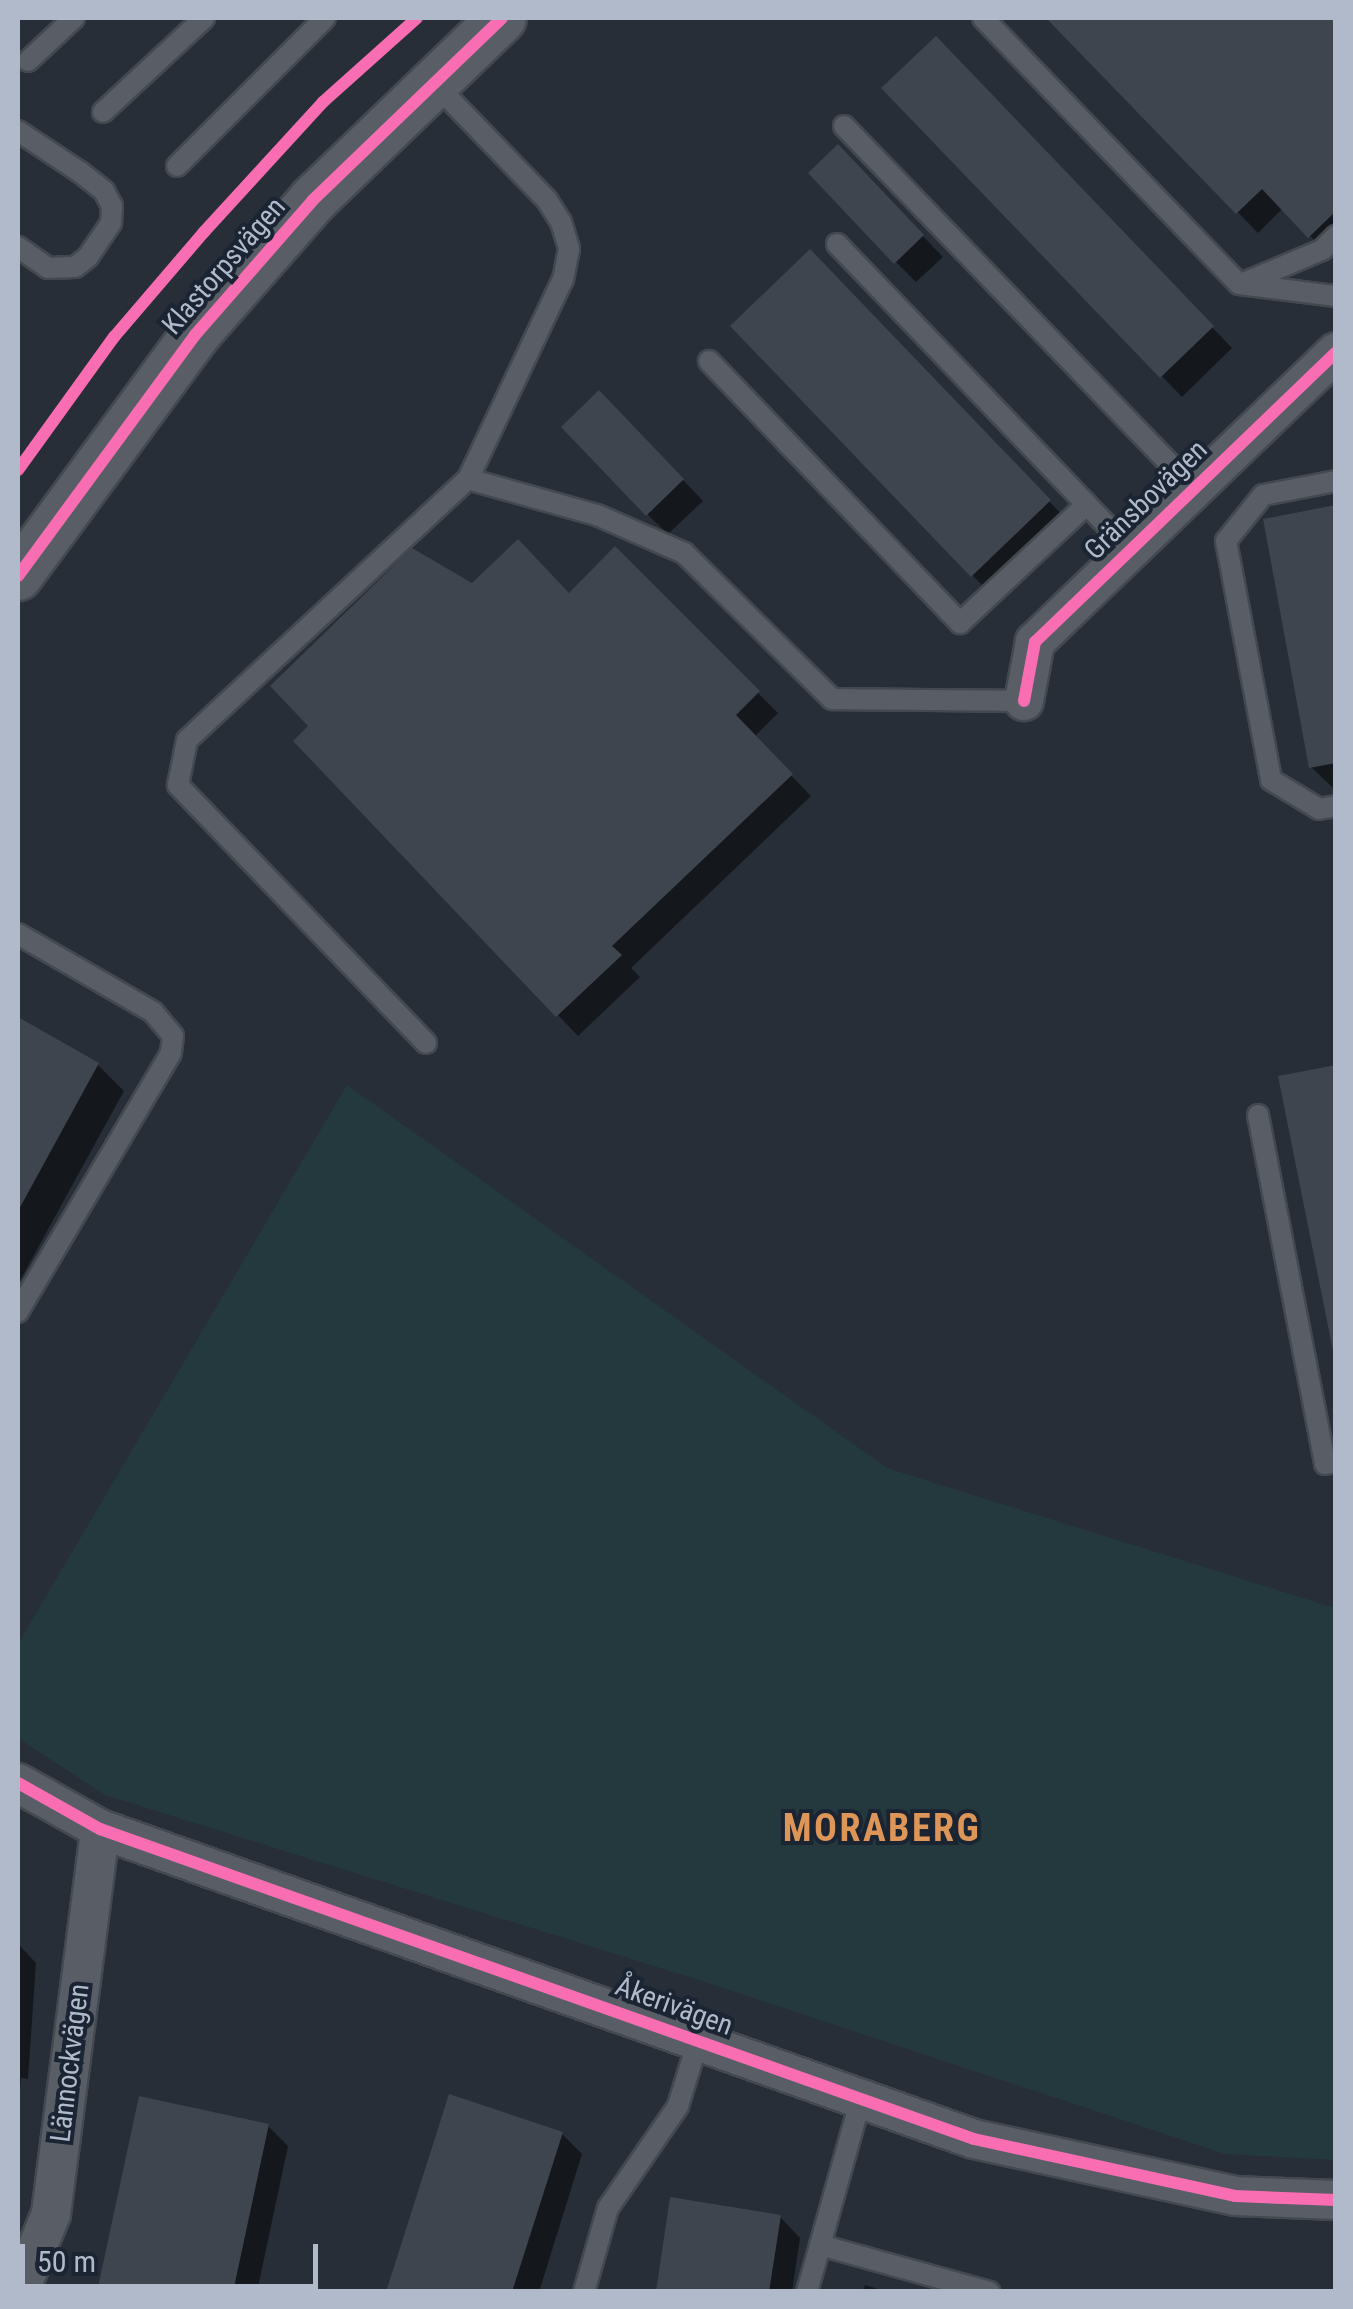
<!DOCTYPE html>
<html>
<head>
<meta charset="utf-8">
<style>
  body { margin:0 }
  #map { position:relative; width:1353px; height:2309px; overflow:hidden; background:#272e38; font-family:"Roboto Condensed",sans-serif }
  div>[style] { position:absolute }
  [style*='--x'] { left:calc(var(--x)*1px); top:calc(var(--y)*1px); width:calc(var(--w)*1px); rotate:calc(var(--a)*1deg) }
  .green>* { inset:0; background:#24393e }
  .shadow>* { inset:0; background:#0007 }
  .building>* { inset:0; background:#3f454e }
  .roads { filter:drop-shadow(2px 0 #444950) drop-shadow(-2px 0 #444950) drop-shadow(0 2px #444950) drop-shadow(0 -2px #444950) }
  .service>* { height:20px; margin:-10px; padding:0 10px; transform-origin:10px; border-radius:10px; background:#585d66 }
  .minor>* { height:38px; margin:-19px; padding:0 19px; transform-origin:19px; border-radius:19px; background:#585d66 }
  .tertiary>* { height:48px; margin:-24px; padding:0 24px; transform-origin:24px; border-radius:24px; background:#585d66 }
  .cycleway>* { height:12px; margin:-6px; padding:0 6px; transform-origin:6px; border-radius:6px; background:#f96db3 }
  span { translate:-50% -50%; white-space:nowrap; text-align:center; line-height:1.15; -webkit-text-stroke:8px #1a2433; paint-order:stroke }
  .street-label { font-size:28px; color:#b1baca }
  .district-label { font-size:38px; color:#de9558; font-weight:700; letter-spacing:2.5px }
  .frame { position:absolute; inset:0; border:20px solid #b1baca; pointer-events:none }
  .scale { position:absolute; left:20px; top:2244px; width:298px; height:45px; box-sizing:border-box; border:5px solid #b1baca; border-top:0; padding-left:12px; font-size:30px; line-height:35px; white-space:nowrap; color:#b1baca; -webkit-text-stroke:8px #1a2433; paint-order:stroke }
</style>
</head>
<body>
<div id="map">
  <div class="green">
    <div style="clip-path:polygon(347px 1085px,887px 1468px,1335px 1608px,1335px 2160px,1225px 2154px,705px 1982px,105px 1795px,18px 1738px,18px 1644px)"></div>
  </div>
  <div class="shadow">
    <div style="clip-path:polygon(1049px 18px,1336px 18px,1336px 250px,1330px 256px,1283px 208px,1258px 233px)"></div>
    <div style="clip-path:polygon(956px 59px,1232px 348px,1182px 397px,884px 88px)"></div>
    <div style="clip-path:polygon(858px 168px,943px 257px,916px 282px,896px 262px)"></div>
    <div style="clip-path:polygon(830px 273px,1069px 522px,992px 595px,972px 575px)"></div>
    <div style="clip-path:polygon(619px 413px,703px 501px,668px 534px,647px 514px)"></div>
    <div style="clip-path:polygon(1336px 508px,1336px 787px,1332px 787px,1311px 767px)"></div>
    <div style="clip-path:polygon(615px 550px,778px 713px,754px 737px,811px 796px,631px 968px,640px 977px,578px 1036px,296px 741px,472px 586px,569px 596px)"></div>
    <div style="clip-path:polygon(18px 1020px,98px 1065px,124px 1091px,18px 1284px)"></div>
    <div style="clip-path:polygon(18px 1944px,36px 1963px,28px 2079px,21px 2078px,18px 2113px)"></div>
    <div style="clip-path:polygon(268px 2126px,288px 2146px,257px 2292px,100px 2292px)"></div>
    <div style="clip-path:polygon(562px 2134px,582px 2154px,539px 2292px,389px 2292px)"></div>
    <div style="clip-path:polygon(780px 2217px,800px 2238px,792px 2292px,658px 2292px)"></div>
    <div style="clip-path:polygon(865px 2285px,888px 2292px,863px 2292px)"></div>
  </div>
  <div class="building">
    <div style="clip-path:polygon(1046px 18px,1336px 18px,1336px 211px,1308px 238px,1262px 189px,1236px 214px)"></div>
    <div style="clip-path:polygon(936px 36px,1214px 326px,1160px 378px,881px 88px)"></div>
    <div style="clip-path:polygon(838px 144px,924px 235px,894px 264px,808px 173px)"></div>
    <div style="clip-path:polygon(810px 249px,1051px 500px,971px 577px,730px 326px)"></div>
    <div style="clip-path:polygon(599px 390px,684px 479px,646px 516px,561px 427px)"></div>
    <div style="clip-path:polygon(1336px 505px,1336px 763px,1309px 768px,1263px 519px)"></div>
    <div style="clip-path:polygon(518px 539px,569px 593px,615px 546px,760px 691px,736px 715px,793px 774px,612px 946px,622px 955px,556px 1017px,293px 741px,308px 726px,270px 686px,412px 548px,472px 583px)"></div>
    <div style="clip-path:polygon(18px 1017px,99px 1063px,18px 1211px)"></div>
    <div style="clip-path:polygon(1336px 1065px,1336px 1356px,1334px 1356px,1278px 1076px)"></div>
    <div style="clip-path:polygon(449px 2094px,563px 2132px,512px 2292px,386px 2292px)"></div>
    <div style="clip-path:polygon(139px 2096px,269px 2124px,233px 2292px,97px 2292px)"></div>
    <div style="clip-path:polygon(670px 2197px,781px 2215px,769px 2292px,656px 2292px)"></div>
  </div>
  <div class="roads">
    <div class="service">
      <div style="--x:983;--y:18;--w:369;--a:46.1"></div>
      <div style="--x:1239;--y:284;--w:98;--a:7.1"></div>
      <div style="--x:28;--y:61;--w:63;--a:-43.1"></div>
      <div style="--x:434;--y:83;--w:163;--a:46"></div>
      <div style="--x:547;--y:200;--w:26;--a:58"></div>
      <div style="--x:561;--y:222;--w:28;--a:73"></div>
      <div style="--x:569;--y:249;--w:31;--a:101"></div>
      <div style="--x:563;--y:279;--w:221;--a:115.4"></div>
      <div style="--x:103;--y:112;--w:138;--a:-42.9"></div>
      <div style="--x:844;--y:126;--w:504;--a:46.04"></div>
      <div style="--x:18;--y:131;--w:74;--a:33.5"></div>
      <div style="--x:80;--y:172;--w:31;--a:38"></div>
      <div style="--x:104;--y:191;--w:17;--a:62"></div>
      <div style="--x:112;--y:206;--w:17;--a:93"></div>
      <div style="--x:111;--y:223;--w:41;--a:124.1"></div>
      <div style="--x:88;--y:257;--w:16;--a:142"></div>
      <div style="--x:75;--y:267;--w:27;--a:178"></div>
      <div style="--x:48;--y:268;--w:37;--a:-145"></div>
      <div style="--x:177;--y:166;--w:209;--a:-45"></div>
      <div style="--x:837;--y:244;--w:424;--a:46.2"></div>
      <div style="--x:1241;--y:284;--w:88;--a:-22.8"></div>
      <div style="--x:1322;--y:250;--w:20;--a:-45"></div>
      <div style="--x:709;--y:361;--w:363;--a:46.2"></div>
      <div style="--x:960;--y:623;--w:173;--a:-43.1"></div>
      <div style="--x:1336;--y:481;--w:74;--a:169.1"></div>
      <div style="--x:1263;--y:495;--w:59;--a:128.8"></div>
      <div style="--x:1226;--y:541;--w:243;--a:79.3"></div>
      <div style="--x:1271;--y:780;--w:56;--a:31.1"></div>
      <div style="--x:1319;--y:809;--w:17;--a:-10"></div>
      <div style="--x:18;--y:934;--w:156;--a:30"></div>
      <div style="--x:153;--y:1012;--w:31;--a:50"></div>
      <div style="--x:173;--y:1036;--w:17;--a:97"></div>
      <div style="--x:171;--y:1053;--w:301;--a:120.6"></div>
      <div style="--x:426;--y:1043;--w:358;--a:-133.9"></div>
      <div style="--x:178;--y:785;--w:46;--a:-78.7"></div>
      <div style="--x:187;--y:740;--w:384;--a:-42.9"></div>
      <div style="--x:468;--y:479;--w:134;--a:15.6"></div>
      <div style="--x:597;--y:515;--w:95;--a:23.6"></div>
      <div style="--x:684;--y:553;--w:208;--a:44.6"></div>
      <div style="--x:832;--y:699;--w:192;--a:0.6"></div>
      <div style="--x:1258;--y:1115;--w:355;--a:79.1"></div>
      <div style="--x:1325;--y:1464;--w:11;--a:-10"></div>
      <div style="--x:820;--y:2245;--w:176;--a:15.5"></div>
      <div style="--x:584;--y:2292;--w:87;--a:-74.1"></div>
      <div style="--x:608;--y:2208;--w:124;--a:-55.5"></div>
      <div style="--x:678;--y:2106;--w:68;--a:-72.9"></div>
      <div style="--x:807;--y:2292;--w:200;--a:-74.4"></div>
    </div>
    <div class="minor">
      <div style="--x:1024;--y:701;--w:60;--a:-79.4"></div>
      <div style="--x:1035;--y:642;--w:418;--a:-43.9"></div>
      <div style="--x:18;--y:1783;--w:94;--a:29.3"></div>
      <div style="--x:100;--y:1829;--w:927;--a:19.53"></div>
      <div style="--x:974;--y:2139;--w:267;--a:12.3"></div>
      <div style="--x:1235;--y:2196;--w:101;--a:2.3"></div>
      <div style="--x:19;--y:2292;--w:84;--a:-67.7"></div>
      <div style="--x:51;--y:2214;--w:388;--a:-82.7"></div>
    </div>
    <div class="tertiary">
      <div style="--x:18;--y:576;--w:299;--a:-53.7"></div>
      <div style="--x:195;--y:335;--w:179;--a:-48.8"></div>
      <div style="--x:313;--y:200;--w:262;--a:-43.9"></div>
    </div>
  </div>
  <div class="cycleway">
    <div style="--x:18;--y:470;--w:164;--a:-54.2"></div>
    <div style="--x:114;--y:337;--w:138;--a:-49.4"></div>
    <div style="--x:204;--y:232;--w:176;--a:-47.5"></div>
    <div style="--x:323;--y:102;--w:126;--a:-41.8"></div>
    <div style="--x:18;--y:576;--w:299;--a:-53.7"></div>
    <div style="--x:195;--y:335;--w:179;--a:-48.8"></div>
    <div style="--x:313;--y:200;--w:262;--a:-43.9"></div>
    <div style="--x:1024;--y:701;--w:60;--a:-79.4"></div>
    <div style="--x:1035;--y:642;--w:418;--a:-43.9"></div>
    <div style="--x:18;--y:1783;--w:94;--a:29.3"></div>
    <div style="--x:100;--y:1829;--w:927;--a:19.53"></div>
    <div style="--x:974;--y:2139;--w:267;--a:12.3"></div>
    <div style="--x:1235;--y:2196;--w:101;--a:2.3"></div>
  </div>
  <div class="street-label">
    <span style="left:224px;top:266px;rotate:-49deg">Klastorpsvägen</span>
    <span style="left:1146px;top:500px;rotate:-44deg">Gränsbovägen</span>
    <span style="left:674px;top:2006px;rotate:20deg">Åkerivägen</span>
    <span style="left:70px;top:2063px;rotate:-83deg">Lännockvägen</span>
  </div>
  <div class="district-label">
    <span style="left:882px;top:1829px">MORABERG</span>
  </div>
  <div class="frame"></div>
  <div class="scale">50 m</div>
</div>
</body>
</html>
